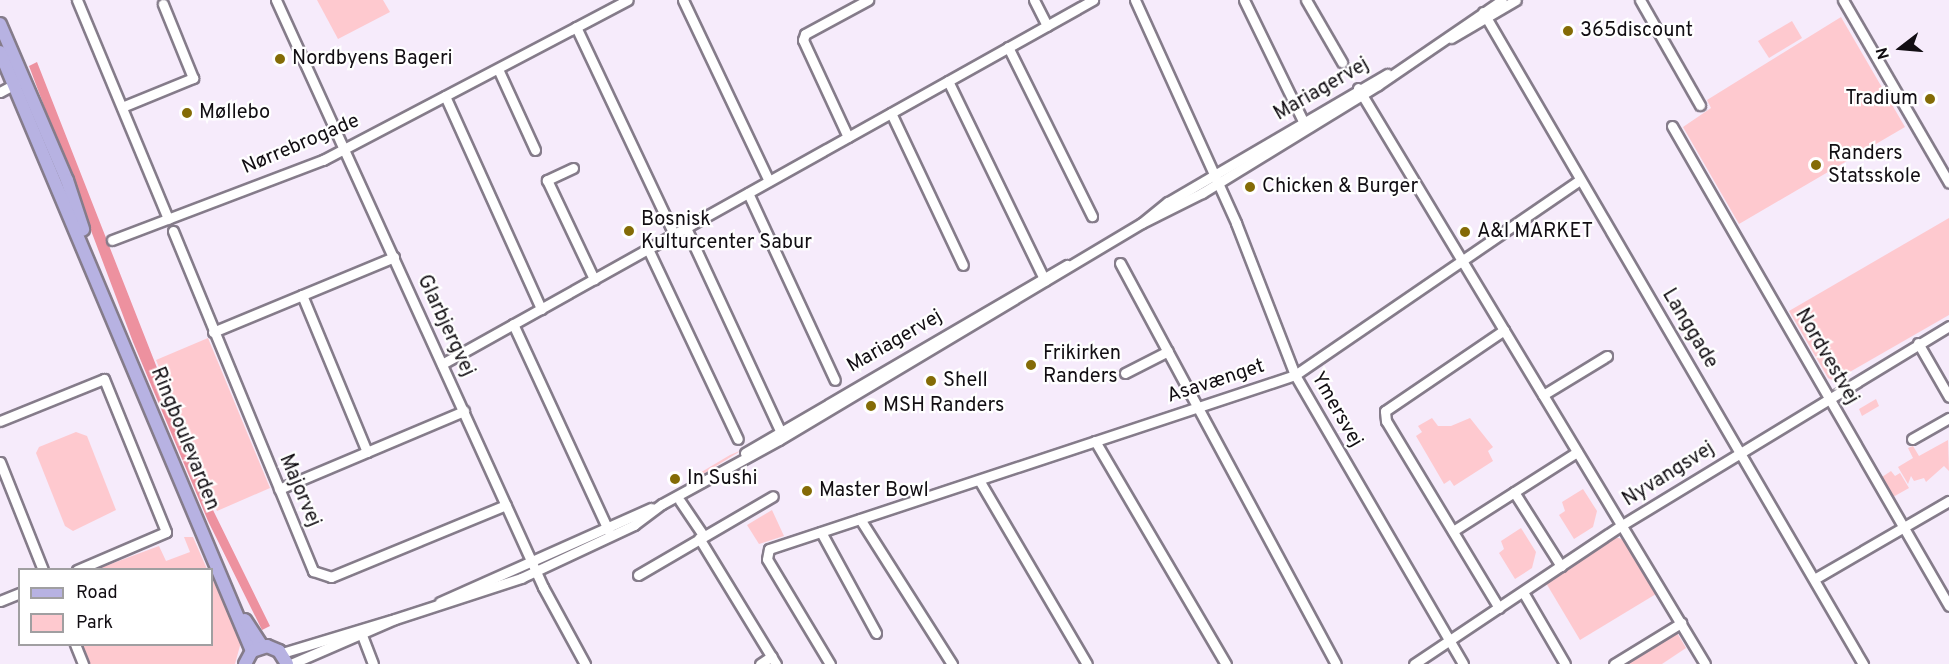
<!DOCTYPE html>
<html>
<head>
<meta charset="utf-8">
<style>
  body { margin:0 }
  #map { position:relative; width:1949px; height:664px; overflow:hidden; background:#f6ebfb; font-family:Overpass,sans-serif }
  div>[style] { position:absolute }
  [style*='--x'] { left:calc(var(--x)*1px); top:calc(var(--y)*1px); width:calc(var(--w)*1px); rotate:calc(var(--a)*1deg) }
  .green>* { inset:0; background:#fec9cf }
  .forest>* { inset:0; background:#ed919f }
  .roads { filter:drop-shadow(2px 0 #857c8a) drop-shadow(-2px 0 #857c8a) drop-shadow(0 2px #857c8a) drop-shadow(0 -2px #857c8a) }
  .minor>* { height:9px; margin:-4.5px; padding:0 4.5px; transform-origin:4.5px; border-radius:4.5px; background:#fff }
  .major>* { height:12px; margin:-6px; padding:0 6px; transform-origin:6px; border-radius:6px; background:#b7b2e2 }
  .dots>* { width:16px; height:16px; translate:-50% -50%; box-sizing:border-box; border:3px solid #fff; border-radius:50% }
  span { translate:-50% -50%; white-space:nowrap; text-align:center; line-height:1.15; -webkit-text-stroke:4.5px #fff; paint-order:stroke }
  .poi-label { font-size:20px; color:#120e13 }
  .left { translate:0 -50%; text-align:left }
  .right { translate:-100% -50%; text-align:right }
  .street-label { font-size:20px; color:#120e13 }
  .legend { position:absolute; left:18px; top:568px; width:195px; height:78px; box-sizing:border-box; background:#fff; border:2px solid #a09fa1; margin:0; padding:8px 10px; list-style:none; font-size:18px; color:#120e13 }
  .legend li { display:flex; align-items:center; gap:12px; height:30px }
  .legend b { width:30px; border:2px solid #a09fa1 }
  .north { position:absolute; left:1871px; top:18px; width:60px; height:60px; -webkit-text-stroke:4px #fff; paint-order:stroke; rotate:254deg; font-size:16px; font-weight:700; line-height:24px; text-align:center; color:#120e13 }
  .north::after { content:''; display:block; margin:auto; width:21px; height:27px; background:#120e13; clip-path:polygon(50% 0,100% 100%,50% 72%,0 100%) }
</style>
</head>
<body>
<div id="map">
  <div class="green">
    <div style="clip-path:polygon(317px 0,383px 0,390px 12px,338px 39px)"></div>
    <div style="clip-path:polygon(1841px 17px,1905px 127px,1739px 224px,1683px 127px,1711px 108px,1707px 100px)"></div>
    <div style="clip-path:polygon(1792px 21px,1802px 38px,1769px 58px,1758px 41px)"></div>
    <div style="clip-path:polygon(1949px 218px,1949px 315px,1834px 381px,1828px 378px,1789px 311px)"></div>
    <div style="clip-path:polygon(208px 338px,270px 488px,217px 511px,156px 360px)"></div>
    <div style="clip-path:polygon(1876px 399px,1879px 406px,1862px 416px,1859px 409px)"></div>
    <div style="clip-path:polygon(1432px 418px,1438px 426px,1451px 426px,1470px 418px,1493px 447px,1488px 451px,1493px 461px,1454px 486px,1450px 480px,1444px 484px,1416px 436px,1422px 432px,1418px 426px)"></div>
    <div style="clip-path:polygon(76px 432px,87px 436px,116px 510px,73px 531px,65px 526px,36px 453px,39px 447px)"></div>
    <div style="clip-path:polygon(1948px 440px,1949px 471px,1944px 466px,1926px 482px,1924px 478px,1914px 481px,1911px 476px,1908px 484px,1898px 467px,1913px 458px,1908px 448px,1913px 446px,1919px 456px)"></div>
    <div style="clip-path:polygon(742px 450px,700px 476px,698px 474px,730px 455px)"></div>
    <div style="clip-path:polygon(1891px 471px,1895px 476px,1900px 473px,1909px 488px,1893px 497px,1882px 477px)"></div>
    <div style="clip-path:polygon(1583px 489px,1597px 511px,1593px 527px,1574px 539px,1559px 515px,1565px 511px,1562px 502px)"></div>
    <div style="clip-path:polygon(772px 510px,784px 536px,759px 544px,747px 525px)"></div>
    <div style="clip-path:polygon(1521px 528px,1536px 552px,1532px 568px,1515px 579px,1499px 553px,1504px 549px,1501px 541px)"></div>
    <div style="clip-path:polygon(184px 537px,193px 537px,207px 569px,97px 569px,159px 546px,166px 561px,190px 552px)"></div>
    <div style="clip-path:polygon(1615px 537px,1622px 539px,1656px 594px,1580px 640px,1546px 583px)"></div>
    <div style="clip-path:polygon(212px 578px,241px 642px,235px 664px,88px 664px,80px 645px,212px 644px)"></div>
    <div style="clip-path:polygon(1676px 631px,1686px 648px,1662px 664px,1621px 664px)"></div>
  </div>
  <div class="forest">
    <div style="clip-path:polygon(37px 62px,212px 508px,270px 626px,262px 630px,208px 521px,133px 342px,29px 66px)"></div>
  </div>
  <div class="roads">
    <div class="minor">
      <div style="--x:77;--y:0;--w:237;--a:67.4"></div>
      <div style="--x:276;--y:0;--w:645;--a:65.54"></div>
      <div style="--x:543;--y:587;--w:88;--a:61.4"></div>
      <div style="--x:683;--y:0;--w:200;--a:64.6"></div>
      <div style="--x:1034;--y:0;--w:29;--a:63"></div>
      <div style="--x:1135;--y:0;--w:245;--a:65.6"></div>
      <div style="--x:1236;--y:223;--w:163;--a:68.8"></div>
      <div style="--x:1295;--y:375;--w:334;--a:59.8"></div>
      <div style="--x:1244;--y:0;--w:139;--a:64"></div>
      <div style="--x:1306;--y:0;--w:72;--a:59.9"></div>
      <div style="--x:1640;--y:0;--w:121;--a:60.3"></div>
      <div style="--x:1843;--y:0;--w:211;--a:59.9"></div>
      <div style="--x:1483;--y:12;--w:755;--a:59.77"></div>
      <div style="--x:576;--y:27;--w:229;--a:64.7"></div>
      <div style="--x:1451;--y:38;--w:75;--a:-30.3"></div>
      <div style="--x:1008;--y:47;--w:189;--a:63.6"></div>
      <div style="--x:498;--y:69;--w:89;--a:65.4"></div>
      <div style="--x:948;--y:81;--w:222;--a:64.1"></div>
      <div style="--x:1358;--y:88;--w:672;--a:58.93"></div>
      <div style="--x:0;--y:92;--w:19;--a:-28"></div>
      <div style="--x:445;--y:96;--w:234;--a:65.7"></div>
      <div style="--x:122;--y:107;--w:77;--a:-22.2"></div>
      <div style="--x:193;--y:78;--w:80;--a:-112.1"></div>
      <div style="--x:891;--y:113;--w:168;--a:64.7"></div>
      <div style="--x:1672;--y:126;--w:554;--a:60.01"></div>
      <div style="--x:848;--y:137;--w:107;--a:-114.9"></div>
      <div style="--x:803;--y:40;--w:6;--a:-72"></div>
      <div style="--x:805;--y:34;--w:72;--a:-28.4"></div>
      <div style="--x:573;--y:168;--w:29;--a:155"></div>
      <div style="--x:547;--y:180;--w:110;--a:64.6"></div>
      <div style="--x:748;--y:193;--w:206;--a:65.1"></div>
      <div style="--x:1143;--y:222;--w:32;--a:-39"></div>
      <div style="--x:1168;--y:202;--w:254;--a:-30.3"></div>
      <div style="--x:686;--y:228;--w:228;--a:65.1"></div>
      <div style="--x:173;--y:231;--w:368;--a:67.6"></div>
      <div style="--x:313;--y:571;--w:19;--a:18"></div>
      <div style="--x:331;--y:577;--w:189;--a:-22.4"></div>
      <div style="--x:112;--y:240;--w:226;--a:-20.8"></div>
      <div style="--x:323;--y:160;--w:344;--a:-27.7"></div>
      <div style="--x:648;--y:249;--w:210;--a:64.7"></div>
      <div style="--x:1120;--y:263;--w:455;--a:61.7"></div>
      <div style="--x:302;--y:295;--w:170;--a:67.5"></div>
      <div style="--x:513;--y:324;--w:229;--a:65.2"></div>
      <div style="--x:213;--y:332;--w:196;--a:-22.5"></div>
      <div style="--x:1918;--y:343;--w:62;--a:60.1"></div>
      <div style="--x:442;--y:364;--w:746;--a:-29.21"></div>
      <div style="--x:1125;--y:373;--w:48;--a:-27.1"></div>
      <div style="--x:1543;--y:395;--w:75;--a:-31.4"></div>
      <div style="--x:0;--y:421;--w:112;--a:-22"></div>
      <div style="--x:104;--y:379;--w:165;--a:67.9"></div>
      <div style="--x:166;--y:532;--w:97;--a:156.9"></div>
      <div style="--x:1912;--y:439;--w:43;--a:-29.6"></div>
      <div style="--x:1095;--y:441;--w:259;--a:59.6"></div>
      <div style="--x:745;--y:453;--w:373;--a:-30.3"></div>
      <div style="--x:0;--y:462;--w:116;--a:68.3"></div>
      <div style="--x:979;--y:480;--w:213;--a:59.6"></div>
      <div style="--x:279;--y:489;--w:201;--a:-22.9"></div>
      <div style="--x:1514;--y:492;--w:88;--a:57.6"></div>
      <div style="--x:680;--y:501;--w:41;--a:55.9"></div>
      <div style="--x:860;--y:519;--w:172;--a:57.6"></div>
      <div style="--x:1453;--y:531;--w:147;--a:-32.5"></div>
      <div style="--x:821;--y:532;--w:115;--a:61.4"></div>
      <div style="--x:699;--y:538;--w:148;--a:58.6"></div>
      <div style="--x:638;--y:575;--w:156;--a:-30.3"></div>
      <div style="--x:1816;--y:578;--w:154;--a:-30.1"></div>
      <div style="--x:1523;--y:592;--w:83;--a:59.7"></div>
      <div style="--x:0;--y:601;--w:22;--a:-22"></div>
      <div style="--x:440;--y:602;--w:231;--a:-24"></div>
      <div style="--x:1499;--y:608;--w:218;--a:-121.1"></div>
      <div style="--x:1386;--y:421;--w:10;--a:-96"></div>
      <div style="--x:1385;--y:411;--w:144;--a:-34.2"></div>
      <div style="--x:360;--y:630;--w:36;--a:69"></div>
      <div style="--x:75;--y:644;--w:22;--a:68"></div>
      <div style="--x:282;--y:653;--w:114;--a:-16.8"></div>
      <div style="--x:291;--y:664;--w:113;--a:-23.4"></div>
      <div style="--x:395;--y:619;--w:133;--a:-18"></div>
      <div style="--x:521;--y:578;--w:125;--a:-25.1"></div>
      <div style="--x:634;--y:525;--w:35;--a:-37"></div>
      <div style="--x:662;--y:504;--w:133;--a:-28.7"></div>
      <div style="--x:779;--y:440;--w:423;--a:-30.9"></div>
      <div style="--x:1142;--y:223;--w:67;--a:-26.6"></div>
      <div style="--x:1202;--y:193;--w:206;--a:-31.5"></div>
      <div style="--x:1378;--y:85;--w:150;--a:-34.4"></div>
      <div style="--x:760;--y:664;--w:14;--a:-34"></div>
      <div style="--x:830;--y:664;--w:122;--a:-121"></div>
      <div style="--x:767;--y:559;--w:10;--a:-79"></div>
      <div style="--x:769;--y:549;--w:554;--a:-18.3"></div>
      <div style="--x:1295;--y:375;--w:345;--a:-34.4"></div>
      <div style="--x:1414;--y:664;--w:250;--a:-33.8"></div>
      <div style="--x:1622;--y:525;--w:383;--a:-31.3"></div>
      <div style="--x:1614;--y:664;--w:79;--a:-31.5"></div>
    </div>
    <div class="major">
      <div style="--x:0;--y:24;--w:170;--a:66.8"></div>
      <div style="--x:67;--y:180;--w:52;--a:71.9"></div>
      <div style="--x:0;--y:52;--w:650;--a:67.18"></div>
      <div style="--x:245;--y:620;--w:31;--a:57"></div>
      <div style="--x:245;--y:664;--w:15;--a:-62"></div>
      <div style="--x:252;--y:651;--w:16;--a:-18"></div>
      <div style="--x:267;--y:646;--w:13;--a:23"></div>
      <div style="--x:279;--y:651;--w:15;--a:58"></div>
    </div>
  </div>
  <div class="dots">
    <div style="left:1568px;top:31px;background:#846b06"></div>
    <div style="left:280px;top:59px;background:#846b06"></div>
    <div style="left:1930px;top:99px;background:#846b06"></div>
    <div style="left:187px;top:113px;background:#846b06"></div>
    <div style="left:1816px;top:165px;background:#846b06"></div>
    <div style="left:1250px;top:187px;background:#846b06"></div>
    <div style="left:629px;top:231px;background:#846b06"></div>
    <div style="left:1465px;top:232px;background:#846b06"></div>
    <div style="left:1031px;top:365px;background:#846b06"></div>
    <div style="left:931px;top:381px;background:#846b06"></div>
    <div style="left:871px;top:406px;background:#846b06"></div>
    <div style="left:675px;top:479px;background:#846b06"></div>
    <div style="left:807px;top:491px;background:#846b06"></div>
  </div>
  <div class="poi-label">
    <span class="left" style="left:1580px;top:31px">365discount</span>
    <span class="left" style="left:292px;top:59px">Nordbyens Bageri</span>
    <span class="right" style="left:1918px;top:99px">Tradium</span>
    <span class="left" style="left:199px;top:113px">Møllebo</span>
    <span class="left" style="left:1828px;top:166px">Randers<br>Statsskole</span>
    <span class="left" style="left:1262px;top:187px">Chicken &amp; Burger</span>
    <span class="left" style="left:641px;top:232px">Bosnisk<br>Kulturcenter Sabur</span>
    <span class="left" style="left:1477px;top:232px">A&amp;I MARKET</span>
    <span class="left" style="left:1043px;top:366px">Frikirken<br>Randers</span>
    <span class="left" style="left:943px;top:381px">Shell</span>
    <span class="left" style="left:883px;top:406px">MSH Randers</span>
    <span class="left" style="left:687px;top:479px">In Sushi</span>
    <span class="left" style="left:819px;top:491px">Master Bowl</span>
  </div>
  <div class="street-label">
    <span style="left:1322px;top:90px;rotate:-30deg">Mariagervej</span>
    <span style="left:301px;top:145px;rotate:-23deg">Nørrebrogade</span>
    <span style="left:445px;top:326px;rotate:65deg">Glarbjergvej</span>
    <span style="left:1689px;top:329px;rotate:59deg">Langgade</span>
    <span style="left:895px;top:342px;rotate:-30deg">Mariagervej</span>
    <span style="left:1826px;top:357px;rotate:60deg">Nordvestvej</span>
    <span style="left:1216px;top:382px;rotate:-18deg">Asavænget</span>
    <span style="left:1336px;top:410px;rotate:60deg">Ymersvej</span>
    <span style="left:184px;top:439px;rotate:68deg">Ringboulevarden</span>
    <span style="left:1669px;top:475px;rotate:-32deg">Nyvangsvej</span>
    <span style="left:299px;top:491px;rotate:67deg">Majorvej</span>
  </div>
  <ul class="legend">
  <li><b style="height:8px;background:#b7b2e2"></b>Road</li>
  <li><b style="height:16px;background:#fec9cf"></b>Park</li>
  </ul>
  <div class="north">N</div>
</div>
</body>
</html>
